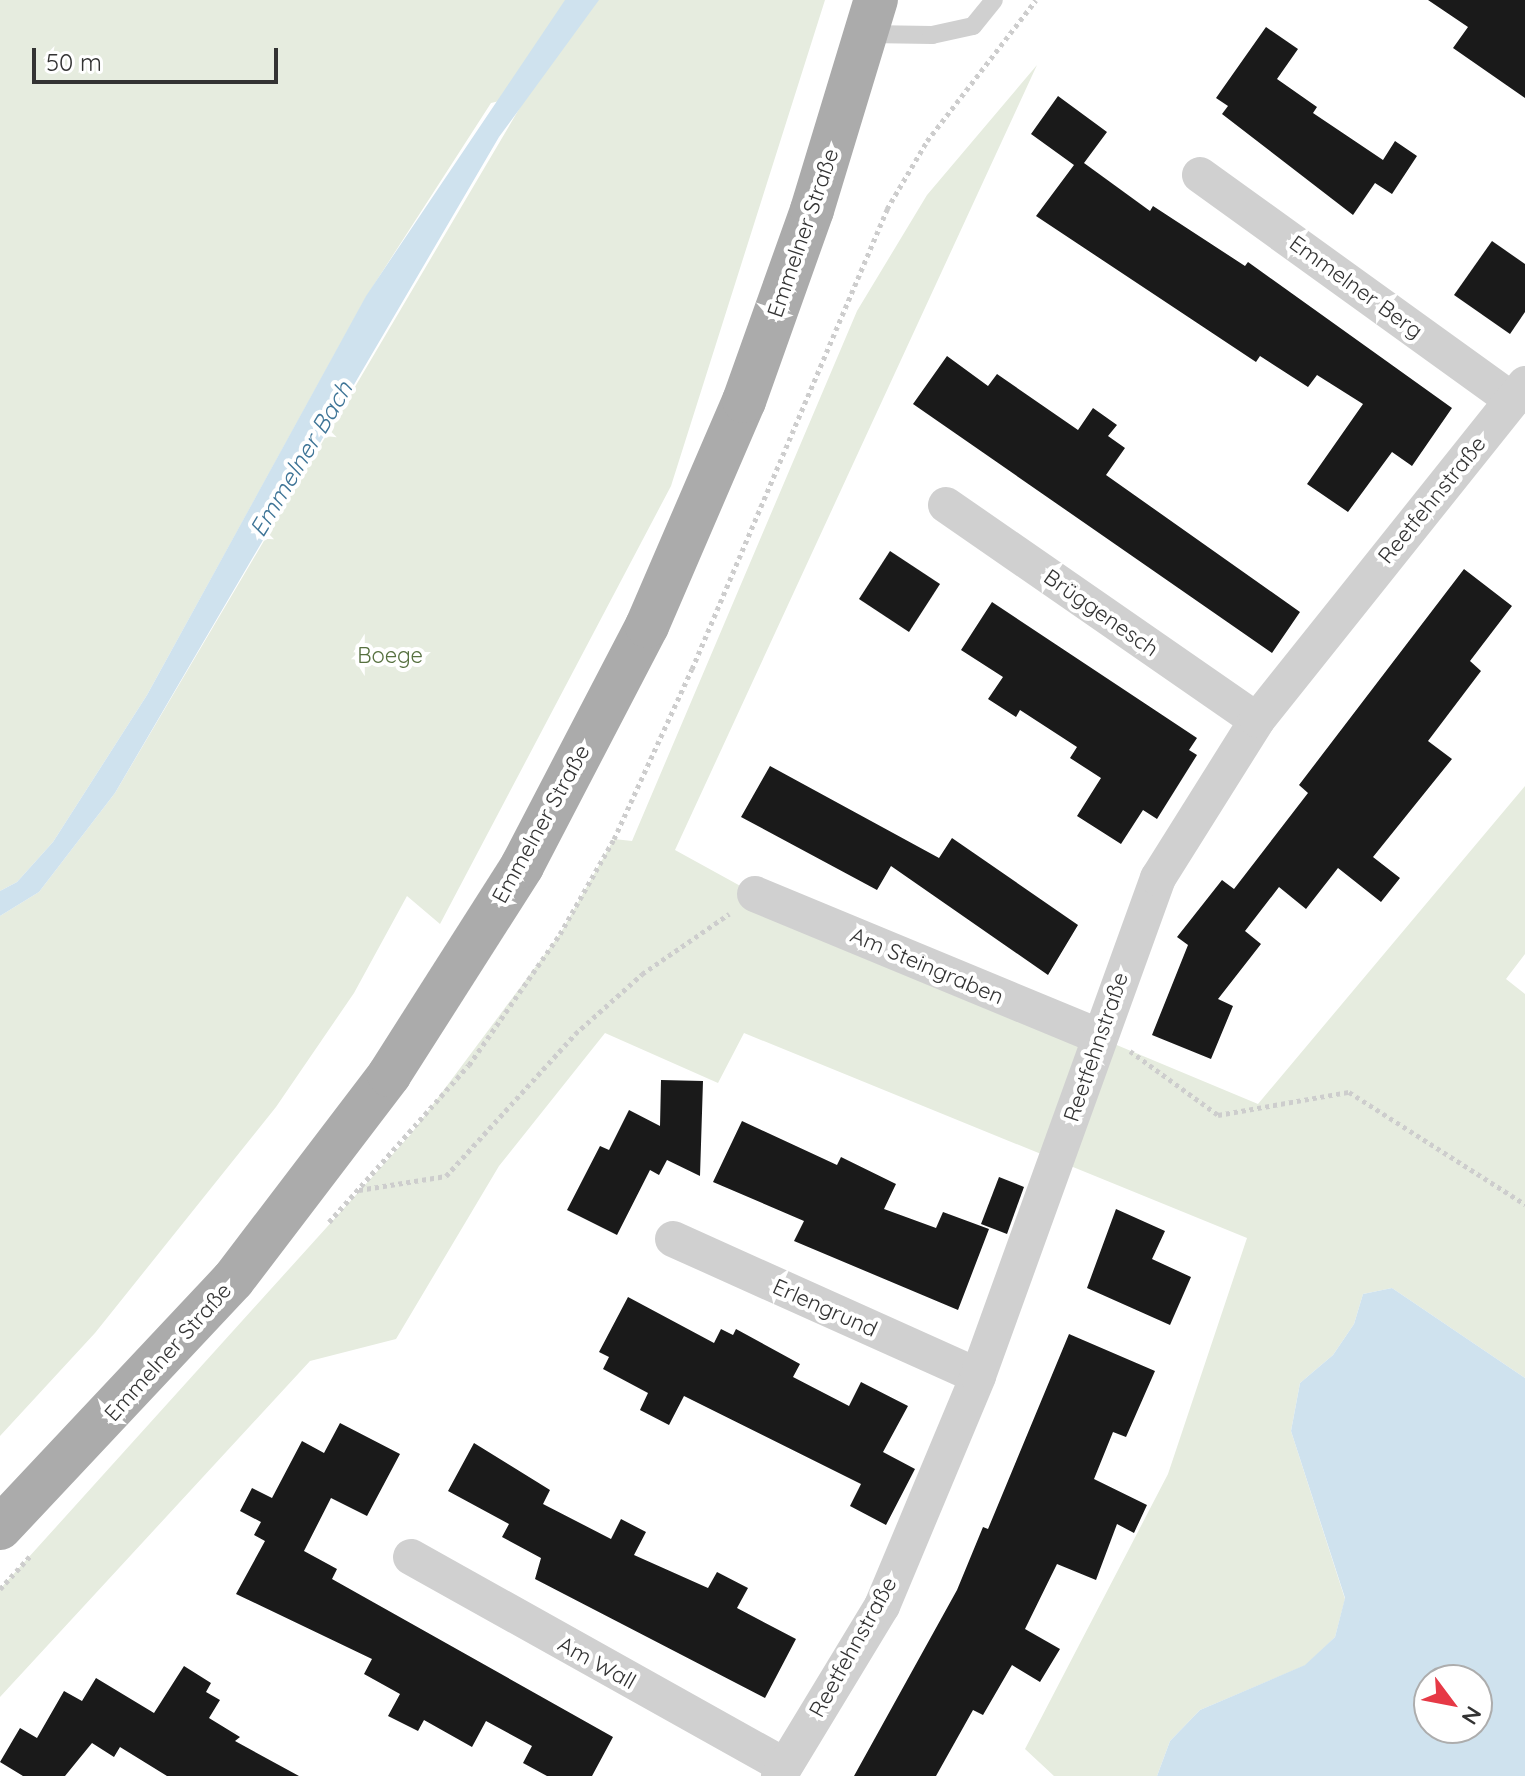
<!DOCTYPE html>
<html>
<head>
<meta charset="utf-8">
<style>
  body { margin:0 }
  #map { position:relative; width:1525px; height:1776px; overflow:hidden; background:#fff; font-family:Quicksand,sans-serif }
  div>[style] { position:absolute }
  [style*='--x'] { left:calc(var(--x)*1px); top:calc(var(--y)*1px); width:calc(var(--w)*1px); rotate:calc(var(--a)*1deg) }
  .green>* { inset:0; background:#e6ecdf }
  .water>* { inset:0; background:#cfe2ee }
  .building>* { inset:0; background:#1a1a1a }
  .path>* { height:5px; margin-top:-2.5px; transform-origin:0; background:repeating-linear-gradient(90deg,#cdcdcd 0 4px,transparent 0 8px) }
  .lane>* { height:18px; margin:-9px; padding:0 9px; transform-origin:9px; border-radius:9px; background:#d0d0d0 }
  .street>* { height:36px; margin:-18px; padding:0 18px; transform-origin:18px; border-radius:18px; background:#d0d0d0 }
  .primary>* { height:44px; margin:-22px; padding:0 22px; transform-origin:22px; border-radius:22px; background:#ababab }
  span { translate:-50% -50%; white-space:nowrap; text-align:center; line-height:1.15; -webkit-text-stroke:8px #fff; paint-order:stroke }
  .street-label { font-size:22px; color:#333 }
  .park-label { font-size:22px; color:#56703f }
  .water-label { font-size:24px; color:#3f7597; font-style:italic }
  .north { position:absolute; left:1413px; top:1664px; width:80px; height:80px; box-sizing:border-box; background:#fff; border:2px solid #adadad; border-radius:50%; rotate:122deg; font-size:22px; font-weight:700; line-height:32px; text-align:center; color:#333 }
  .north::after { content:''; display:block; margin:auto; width:28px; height:36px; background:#e63946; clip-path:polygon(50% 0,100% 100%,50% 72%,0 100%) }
  .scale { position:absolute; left:32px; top:48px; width:246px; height:36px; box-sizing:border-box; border:4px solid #333; border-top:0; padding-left:10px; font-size:24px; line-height:28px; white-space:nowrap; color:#333; -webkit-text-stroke:6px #fff; paint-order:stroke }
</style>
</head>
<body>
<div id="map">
  <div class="green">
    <div style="clip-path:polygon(0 0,825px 0,671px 486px,440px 924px,407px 896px,354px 993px,276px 1107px,95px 1333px,0 1436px,0 916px,39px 892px,115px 793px,528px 94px,491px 103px,366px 297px,147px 695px,53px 842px,17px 882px,0 891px)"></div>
    <div style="clip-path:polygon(1037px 65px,675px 850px,755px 894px,1258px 1104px,1525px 786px,1525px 954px,1506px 979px,1525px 994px,1525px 1378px,1392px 1288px,1363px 1294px,1354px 1324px,1333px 1355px,1300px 1383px,1291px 1431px,1345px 1599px,1335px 1637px,1306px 1665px,1200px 1710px,1170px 1741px,1157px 1776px,1054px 1776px,1025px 1749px,1168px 1474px,1247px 1238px,744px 1033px,718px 1083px,605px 1033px,499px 1166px,396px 1339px,310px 1361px,0 1697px,0 1589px,411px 1134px,560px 934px,614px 839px,632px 841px,857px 311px,927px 195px)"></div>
  </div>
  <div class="water">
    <div style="clip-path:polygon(565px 0,599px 0,499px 137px,115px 793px,39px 892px,0 916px,0 891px,17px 882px,53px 842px,147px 695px,366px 296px)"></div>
    <div style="clip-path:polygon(evenodd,1392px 1288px,1525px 1378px,1525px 1776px,1157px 1776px,1170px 1741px,1200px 1710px,1305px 1665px,1335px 1637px,1345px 1598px,1291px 1431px,1300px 1383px,1333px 1355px,1354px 1324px,1363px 1294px,1392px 1288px,1477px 1680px,1477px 1728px,1429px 1728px,1429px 1680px,1477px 1680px)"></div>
  </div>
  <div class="building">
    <div style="clip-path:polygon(1428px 0,1525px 0,1525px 98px,1453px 48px,1468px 27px)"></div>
    <div style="clip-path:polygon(1266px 27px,1298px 49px,1277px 79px,1317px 107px,1313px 113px,1383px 160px,1395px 141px,1417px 156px,1392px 194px,1375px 183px,1353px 215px,1222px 114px,1228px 106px,1216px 98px)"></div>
    <div style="clip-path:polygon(1058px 96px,1107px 132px,1084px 163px,1150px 211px,1153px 206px,1245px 266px,1248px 262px,1452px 408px,1412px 466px,1392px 452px,1348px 512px,1307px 484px,1363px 404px,1317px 375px,1308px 387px,1260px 356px,1256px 362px,1036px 216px,1074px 165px,1031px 134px)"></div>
    <div style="clip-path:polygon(1492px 241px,1525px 264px,1525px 312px,1510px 334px,1454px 295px)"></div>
    <div style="clip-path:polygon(947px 356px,988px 386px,997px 374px,1078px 430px,1093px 408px,1117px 425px,1108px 436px,1125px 448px,1106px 475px,1300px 612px,1272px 653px,913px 404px)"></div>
    <div style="clip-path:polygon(890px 551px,940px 584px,909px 632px,859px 599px)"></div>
    <div style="clip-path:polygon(1464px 569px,1512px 606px,1470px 661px,1481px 671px,1428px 741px,1452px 759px,1373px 857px,1400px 878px,1381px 902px,1338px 868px,1306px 909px,1279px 887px,1245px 931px,1261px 944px,1218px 999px,1233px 1006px,1211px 1059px,1152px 1035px,1188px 945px,1177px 937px,1222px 880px,1234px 889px,1308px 793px,1299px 785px)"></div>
    <div style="clip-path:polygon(992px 602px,1197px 738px,1189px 750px,1197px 755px,1157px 819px,1143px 810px,1121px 844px,1077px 816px,1101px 778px,1070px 758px,1077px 747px,1020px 710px,1016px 717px,988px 699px,1003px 677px,961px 650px)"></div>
    <div style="clip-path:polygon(770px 766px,939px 858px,952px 838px,1078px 925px,1048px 975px,891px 866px,877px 890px,741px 817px)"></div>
    <div style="clip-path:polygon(661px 1080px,703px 1081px,700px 1176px,667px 1160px,659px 1175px,650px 1170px,617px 1235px,567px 1210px,600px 1146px,609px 1150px,629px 1110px,660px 1126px)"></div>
    <div style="clip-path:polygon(742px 1121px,837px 1165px,841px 1157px,896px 1184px,884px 1209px,936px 1228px,943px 1212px,989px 1229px,958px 1310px,794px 1241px,804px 1221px,713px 1182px)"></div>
    <div style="clip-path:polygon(999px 1177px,1024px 1187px,1007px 1234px,981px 1224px)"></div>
    <div style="clip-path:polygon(1116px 1209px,1165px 1231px,1152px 1259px,1191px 1277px,1170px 1325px,1087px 1288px)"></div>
    <div style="clip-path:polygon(628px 1297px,714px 1343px,721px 1329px,733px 1335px,736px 1329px,800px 1364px,793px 1377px,849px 1406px,861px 1382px,908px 1406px,883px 1452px,915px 1469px,886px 1525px,850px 1506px,861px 1484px,684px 1396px,669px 1425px,640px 1410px,648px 1393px,603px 1369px,609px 1357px,599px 1352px)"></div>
    <div style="clip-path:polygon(1069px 1334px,1155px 1371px,1126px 1437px,1113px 1432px,1094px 1479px,1147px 1505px,1134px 1533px,1117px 1524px,1096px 1580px,1057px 1564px,1025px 1629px,1060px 1649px,1040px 1682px,1012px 1665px,983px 1715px,973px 1710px,936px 1776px,854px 1776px,957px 1590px,983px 1527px,988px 1529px)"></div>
    <div style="clip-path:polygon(340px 1423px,400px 1454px,367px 1516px,331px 1498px,304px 1551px,337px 1569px,332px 1579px,613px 1737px,592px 1776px,547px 1776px,523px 1763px,532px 1746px,486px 1721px,472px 1747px,424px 1720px,418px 1731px,388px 1716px,400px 1694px,364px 1674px,372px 1659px,236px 1594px,265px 1541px,254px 1535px,261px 1522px,240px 1511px,252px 1488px,272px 1498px,302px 1441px,324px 1453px)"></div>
    <div style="clip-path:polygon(474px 1443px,550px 1490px,543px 1504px,611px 1539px,621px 1519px,646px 1532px,634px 1555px,708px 1588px,717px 1572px,748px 1588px,737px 1608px,796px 1639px,765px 1698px,535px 1579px,541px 1558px,502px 1537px,509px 1524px,448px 1491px)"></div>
    <div style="clip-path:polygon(184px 1666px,211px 1683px,206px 1692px,220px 1700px,209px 1718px,240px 1737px,235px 1741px,299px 1776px,167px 1776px,120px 1747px,114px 1757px,92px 1743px,65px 1776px,23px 1776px,0 1762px,20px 1728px,37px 1738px,64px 1691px,82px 1701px,96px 1678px,154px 1713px)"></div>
  </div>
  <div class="path">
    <div style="--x:1130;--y:1051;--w:109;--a:36"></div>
    <div style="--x:1218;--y:1115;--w:133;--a:-10"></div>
    <div style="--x:1349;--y:1092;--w:209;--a:32.5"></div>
    <div style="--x:359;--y:1190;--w:88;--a:-9.1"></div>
    <div style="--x:446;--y:1176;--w:192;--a:-47.7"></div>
    <div style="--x:575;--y:1034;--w:90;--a:-41.8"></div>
    <div style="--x:642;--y:974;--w:106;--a:-34.6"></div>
    <div style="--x:329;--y:1222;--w:210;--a:-48.3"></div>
    <div style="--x:469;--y:1065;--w:160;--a:-55.2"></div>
    <div style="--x:560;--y:934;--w:109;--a:-60.4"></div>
    <div style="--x:614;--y:839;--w:187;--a:-65.4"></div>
    <div style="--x:692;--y:669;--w:500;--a:-67"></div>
    <div style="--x:887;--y:209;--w:79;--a:-59.5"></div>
    <div style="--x:927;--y:141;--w:178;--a:-52.3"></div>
    <div style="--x:0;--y:1589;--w:47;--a:-47.6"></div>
  </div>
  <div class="lane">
    <div style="--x:868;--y:34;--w:64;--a:0.9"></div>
    <div style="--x:932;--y:35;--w:42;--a:-12.4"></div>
    <div style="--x:973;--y:26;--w:33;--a:-51"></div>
  </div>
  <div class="street">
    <div style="--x:1200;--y:175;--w:385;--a:35.8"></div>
    <div style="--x:946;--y:505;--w:378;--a:34.7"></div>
    <div style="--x:755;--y:894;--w:373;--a:22.5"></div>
    <div style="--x:673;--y:1239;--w:334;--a:24.2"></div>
    <div style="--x:411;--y:1557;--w:428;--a:29.2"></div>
    <div style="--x:779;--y:1776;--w:199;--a:-58.8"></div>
    <div style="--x:882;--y:1606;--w:249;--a:-67.3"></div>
    <div style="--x:978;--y:1376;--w:530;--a:-70.13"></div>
    <div style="--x:1158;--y:878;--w:186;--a:-57.9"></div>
    <div style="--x:1257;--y:720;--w:430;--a:-51.4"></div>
  </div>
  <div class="primary">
    <div style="--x:0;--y:1528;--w:340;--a:-46.8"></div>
    <div style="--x:233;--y:1280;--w:258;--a:-52.7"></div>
    <div style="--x:389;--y:1075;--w:248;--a:-57.5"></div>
    <div style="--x:522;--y:866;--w:271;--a:-62.5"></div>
    <div style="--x:647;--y:626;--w:245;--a:-66.7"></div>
    <div style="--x:744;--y:401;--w:203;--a:-70.4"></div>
    <div style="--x:812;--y:210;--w:220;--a:-73.1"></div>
  </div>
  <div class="street-label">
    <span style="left:803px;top:233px;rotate:-71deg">Emmelner Straße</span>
    <span style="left:1356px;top:287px;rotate:36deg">Emmelner Berg</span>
    <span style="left:1432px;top:500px;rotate:-51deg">Reetfehnstraße</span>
    <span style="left:1101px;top:613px;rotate:35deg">Brüggenesch</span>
    <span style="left:541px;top:824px;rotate:-61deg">Emmelner Straße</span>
    <span style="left:927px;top:966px;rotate:23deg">Am Steingraben</span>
    <span style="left:1096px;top:1047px;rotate:-71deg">Reetfehnstraße</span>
    <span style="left:825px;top:1308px;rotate:24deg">Erlengrund</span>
    <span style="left:168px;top:1352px;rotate:-48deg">Emmelner Straße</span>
    <span style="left:853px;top:1647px;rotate:-61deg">Reetfehnstraße</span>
    <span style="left:597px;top:1663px;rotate:29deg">Am Wall</span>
  </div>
  <div class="park-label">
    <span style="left:390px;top:656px">Boege</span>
  </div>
  <div class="water-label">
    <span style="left:301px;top:459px;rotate:-59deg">Emmelner Bach</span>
  </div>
  <div class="north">N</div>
  <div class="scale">50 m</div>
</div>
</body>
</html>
